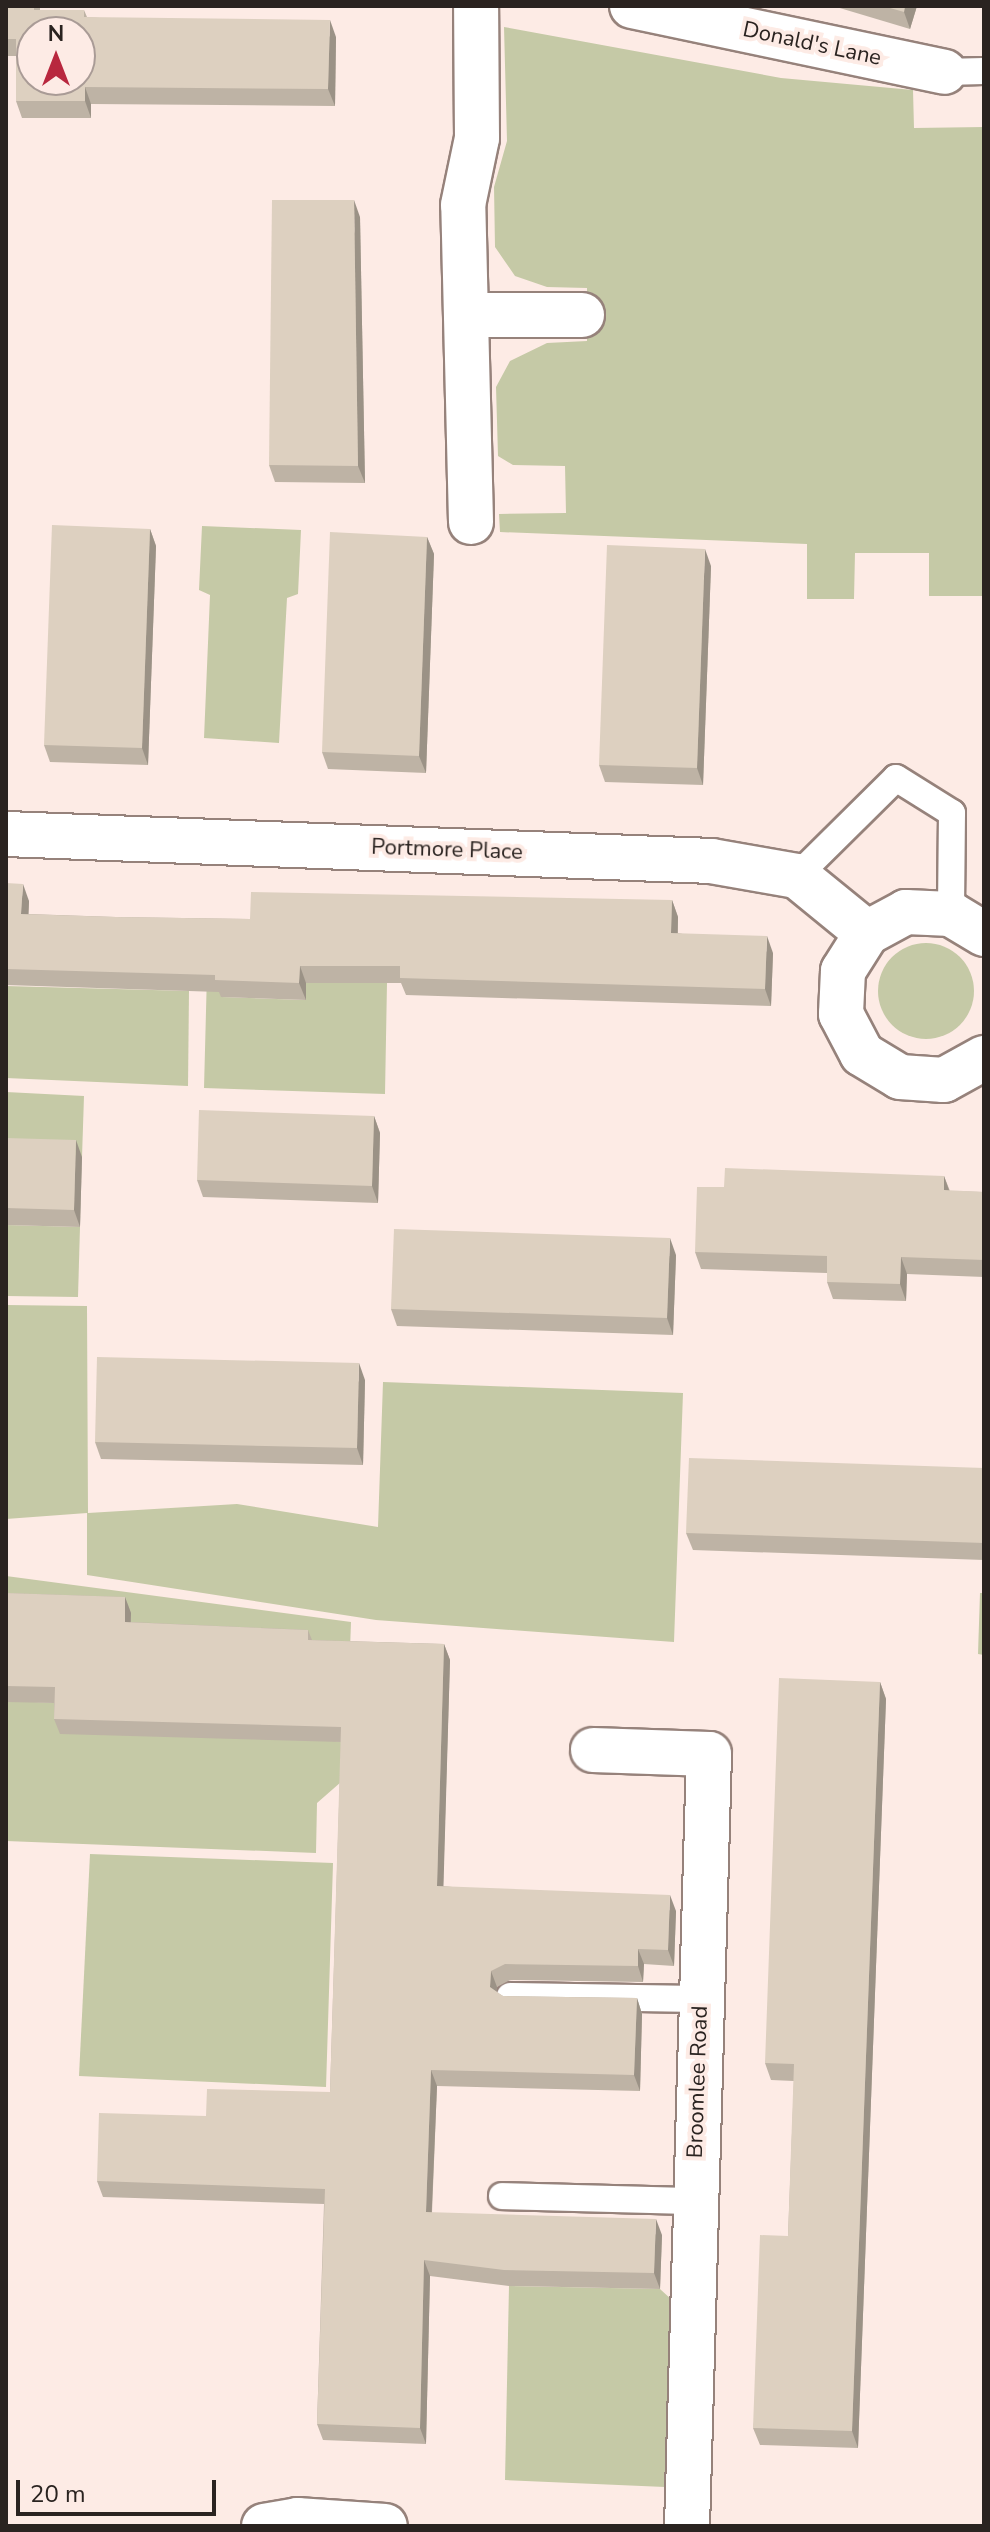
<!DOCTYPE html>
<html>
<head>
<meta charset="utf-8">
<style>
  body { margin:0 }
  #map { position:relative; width:990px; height:2532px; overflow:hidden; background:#fdebe5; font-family:"Nunito Sans",sans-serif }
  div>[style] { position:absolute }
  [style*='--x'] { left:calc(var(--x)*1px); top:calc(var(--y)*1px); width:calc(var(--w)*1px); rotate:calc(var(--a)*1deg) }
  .green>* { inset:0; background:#c5c9a6 }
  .round { border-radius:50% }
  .roads { filter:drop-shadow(2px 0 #96827b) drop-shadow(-2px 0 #96827b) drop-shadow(0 2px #96827b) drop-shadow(0 -2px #96827b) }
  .lane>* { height:26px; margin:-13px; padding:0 13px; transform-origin:13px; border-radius:13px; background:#fff }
  .street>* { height:44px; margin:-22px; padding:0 22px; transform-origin:22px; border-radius:22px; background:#fff }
  .wall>* { inset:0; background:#beb3a5 }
  .shaded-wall>* { inset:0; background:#9b9286 }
  .building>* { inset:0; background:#ddd0c0 }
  span { translate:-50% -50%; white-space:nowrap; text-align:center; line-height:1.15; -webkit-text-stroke:8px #fdebe5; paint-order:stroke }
  .street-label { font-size:22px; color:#2a2320 }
  .frame { position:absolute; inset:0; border:8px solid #2a2320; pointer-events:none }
  .north { position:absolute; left:16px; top:16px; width:80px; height:80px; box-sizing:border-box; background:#fdebe5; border:2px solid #a99b96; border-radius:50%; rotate:0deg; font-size:22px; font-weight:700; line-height:32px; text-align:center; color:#2a2320 }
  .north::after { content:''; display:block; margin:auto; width:28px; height:36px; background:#b8273e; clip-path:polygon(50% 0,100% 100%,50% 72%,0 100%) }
  .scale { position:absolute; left:16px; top:2480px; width:200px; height:36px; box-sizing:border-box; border:4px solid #2a2320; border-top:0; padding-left:10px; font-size:24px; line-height:28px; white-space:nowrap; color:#2a2320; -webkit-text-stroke:6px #fdebe5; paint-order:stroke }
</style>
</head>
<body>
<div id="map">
  <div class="green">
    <div style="clip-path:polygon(504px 27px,781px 78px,913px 90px,914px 128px,984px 127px,984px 596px,929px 596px,929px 553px,855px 553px,854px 599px,807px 599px,807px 544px,500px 532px,499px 514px,566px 513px,565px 466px,513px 465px,498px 456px,496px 387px,510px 361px,547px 343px,587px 341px,587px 288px,547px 287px,515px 276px,495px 247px,494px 187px,507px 141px)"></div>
    <div style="clip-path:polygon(202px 526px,301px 530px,298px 594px,287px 598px,279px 743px,204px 738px,210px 595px,199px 590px)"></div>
    <div class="round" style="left:878px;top:943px;width:96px;height:96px"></div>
    <div style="clip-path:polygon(207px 973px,222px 974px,222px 997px,305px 1000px,306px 981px,387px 983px,385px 1094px,204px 1088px)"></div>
    <div style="clip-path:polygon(6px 986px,189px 991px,188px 1086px,6px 1078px)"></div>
    <div style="clip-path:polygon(6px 1092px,84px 1096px,82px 1157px,6px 1154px)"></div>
    <div style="clip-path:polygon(6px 1225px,80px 1227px,78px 1297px,6px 1296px)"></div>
    <div style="clip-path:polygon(6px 1305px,87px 1306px,88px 1513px,237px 1504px,378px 1527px,383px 1382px,683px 1393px,674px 1642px,376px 1620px,87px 1575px,87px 1513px,6px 1519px)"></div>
    <div style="clip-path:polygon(6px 1576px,351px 1622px,349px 1677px,6px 1634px)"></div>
    <div style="clip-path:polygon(980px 1593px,984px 1593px,984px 1655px,978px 1654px)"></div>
    <div style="clip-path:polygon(6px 1701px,61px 1703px,342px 1742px,341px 1782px,317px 1803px,316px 1853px,6px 1841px)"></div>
    <div style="clip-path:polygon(90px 1854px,333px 1863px,326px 2087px,79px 2076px)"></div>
    <div style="clip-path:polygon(509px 2286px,660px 2289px,672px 2300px,665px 2487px,505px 2480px)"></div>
  </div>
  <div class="roads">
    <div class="lane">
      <div style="--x:944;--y:72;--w:40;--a:-1.4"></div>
      <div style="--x:797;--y:876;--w:139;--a:-44.7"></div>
      <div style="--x:896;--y:778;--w:66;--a:32"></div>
      <div style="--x:952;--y:813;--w:101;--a:90.6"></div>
      <div style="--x:510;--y:1996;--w:191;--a:0.9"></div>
      <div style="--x:502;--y:2196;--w:193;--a:1.5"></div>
    </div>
    <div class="street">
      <div style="--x:632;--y:6;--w:319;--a:11.9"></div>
      <div style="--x:466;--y:315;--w:116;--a:0"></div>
      <div style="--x:471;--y:522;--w:317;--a:-91.4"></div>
      <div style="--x:463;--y:205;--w:68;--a:-78.2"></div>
      <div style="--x:477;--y:138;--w:132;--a:-90.4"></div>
      <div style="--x:6;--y:834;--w:706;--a:2.19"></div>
      <div style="--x:711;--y:861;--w:87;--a:9.9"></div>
      <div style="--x:797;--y:876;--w:90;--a:39.2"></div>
      <div style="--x:984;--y:934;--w:39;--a:-149"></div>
      <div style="--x:951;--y:914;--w:45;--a:-177.5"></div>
      <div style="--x:906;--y:912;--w:44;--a:151.7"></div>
      <div style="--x:867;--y:933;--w:45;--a:122.3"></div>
      <div style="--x:843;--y:971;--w:43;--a:92.7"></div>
      <div style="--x:841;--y:1014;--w:45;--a:62.3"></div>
      <div style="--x:862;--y:1054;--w:44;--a:31.2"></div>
      <div style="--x:900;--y:1077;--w:44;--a:3.9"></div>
      <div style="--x:944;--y:1080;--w:46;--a:-28.8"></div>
      <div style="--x:593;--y:1750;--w:116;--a:2"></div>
      <div style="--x:709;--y:1754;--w:772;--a:91.63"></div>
      <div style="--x:264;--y:2526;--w:34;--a:-10"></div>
      <div style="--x:297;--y:2520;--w:88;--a:3.9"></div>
    </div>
  </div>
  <div class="wall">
    <div style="clip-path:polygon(6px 6px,40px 6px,40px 10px,84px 10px,87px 17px,336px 37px,335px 106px,91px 104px,91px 118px,22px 118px,16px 101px,16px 56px,6px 56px)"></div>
    <div style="clip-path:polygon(833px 6px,917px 6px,910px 29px)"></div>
    <div style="clip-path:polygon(360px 217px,365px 483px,275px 482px,269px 465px)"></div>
    <div style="clip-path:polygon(150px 529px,156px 546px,148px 765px,50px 762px,44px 745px)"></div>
    <div style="clip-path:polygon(427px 537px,434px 554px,426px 773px,328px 769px,322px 752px)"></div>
    <div style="clip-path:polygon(711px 566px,703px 785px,605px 782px,599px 765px)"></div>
    <div style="clip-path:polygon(6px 883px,29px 901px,28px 914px,116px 917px,250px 919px,672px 900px,678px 917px,678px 933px,773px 953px,771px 1006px,406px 995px,401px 983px,306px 983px,306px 1000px,221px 997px,219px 992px,6px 985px)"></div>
    <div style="clip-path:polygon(374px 1116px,380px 1133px,378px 1203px,203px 1197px,197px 1180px)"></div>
    <div style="clip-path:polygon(6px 1138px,82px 1157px,80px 1227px,6px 1225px)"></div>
    <div style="clip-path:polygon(944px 1176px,950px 1191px,984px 1192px,984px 1277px,907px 1274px,906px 1301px,833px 1299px,827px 1282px,827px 1273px,701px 1269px,695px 1252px,724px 1187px)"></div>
    <div style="clip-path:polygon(676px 1255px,673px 1335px,397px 1326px,391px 1309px)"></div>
    <div style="clip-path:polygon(365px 1380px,363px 1465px,101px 1459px,95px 1442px)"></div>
    <div style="clip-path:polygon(984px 1468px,984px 1560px,693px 1550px,686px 1533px)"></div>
    <div style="clip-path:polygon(6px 1593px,125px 1597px,131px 1613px,131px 1622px,308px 1630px,312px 1640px,444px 1644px,450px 1660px,443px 1886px,676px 1911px,674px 1966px,644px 1964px,643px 1982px,510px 1980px,497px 1987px,496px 1992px,503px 1996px,637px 1998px,642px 2014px,640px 2091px,437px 2086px,432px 2213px,662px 2235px,660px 2289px,509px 2286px,430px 2276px,426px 2444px,323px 2440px,317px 2424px,324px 2204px,103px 2197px,97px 2181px,206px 2116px,330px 2092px,341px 1742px,60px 1734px,54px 1719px,54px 1703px,6px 1702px)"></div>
    <div style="clip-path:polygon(880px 1682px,886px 1699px,858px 2448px,760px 2445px,753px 2428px,788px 2236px,794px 2081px,771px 2080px,765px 2063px)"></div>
  </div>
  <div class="shaded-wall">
    <div style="clip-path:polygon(905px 6px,917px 6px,910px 29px,904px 12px)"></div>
    <div style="clip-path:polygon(330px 20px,336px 37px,335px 106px,328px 89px)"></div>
    <div style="clip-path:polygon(85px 87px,91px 104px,91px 118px,85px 101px)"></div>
    <div style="clip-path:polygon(354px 200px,360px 217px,365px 483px,358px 466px)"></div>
    <div style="clip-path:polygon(150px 529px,156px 546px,148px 765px,142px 748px)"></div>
    <div style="clip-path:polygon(427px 537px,434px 554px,426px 773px,419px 756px)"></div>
    <div style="clip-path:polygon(705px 549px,711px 566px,703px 785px,697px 768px)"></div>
    <div style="clip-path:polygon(23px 884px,29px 901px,28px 931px,21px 914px)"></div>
    <div style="clip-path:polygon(672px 900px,678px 917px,677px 950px,671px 933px)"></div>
    <div style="clip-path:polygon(767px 936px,773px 953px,771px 1006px,765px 989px)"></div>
    <div style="clip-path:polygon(300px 966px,306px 983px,306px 1000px,299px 983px)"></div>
    <div style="clip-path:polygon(374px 1116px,380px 1133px,378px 1203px,372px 1186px)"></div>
    <div style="clip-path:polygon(76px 1140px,82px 1157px,80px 1227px,74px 1210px)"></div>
    <div style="clip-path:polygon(944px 1176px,950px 1193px,944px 1190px)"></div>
    <div style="clip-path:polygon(670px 1238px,676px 1255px,673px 1335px,667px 1318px)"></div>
    <div style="clip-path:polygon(901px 1257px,907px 1274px,906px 1301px,900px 1284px)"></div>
    <div style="clip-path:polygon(359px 1363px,365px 1380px,363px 1465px,357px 1448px)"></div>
    <div style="clip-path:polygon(125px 1597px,131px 1613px,130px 1638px,125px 1622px)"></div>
    <div style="clip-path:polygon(444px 1644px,450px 1660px,443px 1902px,437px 1886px)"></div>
    <div style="clip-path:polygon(880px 1682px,886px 1699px,858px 2448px,852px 2431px)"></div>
    <div style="clip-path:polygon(670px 1895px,676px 1911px,674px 1966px,668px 1950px)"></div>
    <div style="clip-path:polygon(638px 1949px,644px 1964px,643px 1982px,638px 1966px)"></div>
    <div style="clip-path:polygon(491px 1971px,497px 1987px,496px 2003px,490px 1987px)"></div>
    <div style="clip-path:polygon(637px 1998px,642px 2014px,640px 2091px,634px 2075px)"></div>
    <div style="clip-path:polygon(431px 2070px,437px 2086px,431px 2228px,426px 2212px)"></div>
    <div style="clip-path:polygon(656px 2219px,662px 2235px,660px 2289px,654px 2273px)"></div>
    <div style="clip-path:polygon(424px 2260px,430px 2276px,426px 2444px,420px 2428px)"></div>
  </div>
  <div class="building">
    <div style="clip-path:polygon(evenodd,6px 6px,34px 6px,34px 10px,84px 10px,84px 17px,330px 20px,328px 89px,85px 87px,85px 101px,16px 101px,16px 39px,6px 39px,6px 6px,32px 32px,80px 32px,80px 80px,32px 80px,32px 32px)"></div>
    <div style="clip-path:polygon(883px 6px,905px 6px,904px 12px)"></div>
    <div style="clip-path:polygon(272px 200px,354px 200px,358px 466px,269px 465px)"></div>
    <div style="clip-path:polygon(52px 525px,150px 529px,142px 748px,44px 745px)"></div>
    <div style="clip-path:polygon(330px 532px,427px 537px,419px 756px,322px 752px)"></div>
    <div style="clip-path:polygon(607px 545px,705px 549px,697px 768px,599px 765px)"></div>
    <div style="clip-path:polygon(6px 883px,23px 884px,21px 914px,116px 917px,250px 919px,251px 892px,672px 900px,671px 933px,767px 936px,765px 989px,400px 978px,400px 966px,300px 966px,299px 983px,215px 980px,215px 975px,6px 969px)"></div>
    <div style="clip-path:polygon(199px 1110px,374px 1116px,372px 1186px,197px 1180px)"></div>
    <div style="clip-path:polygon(6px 1138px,76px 1140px,74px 1210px,6px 1208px)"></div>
    <div style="clip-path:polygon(725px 1168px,944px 1176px,944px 1190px,984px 1192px,984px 1260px,901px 1257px,900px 1284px,827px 1282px,827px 1256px,695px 1252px,697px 1187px,724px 1187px)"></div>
    <div style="clip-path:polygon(394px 1229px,670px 1238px,667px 1318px,391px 1309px)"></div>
    <div style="clip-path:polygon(97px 1357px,359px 1363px,357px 1448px,95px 1442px)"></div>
    <div style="clip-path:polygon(689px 1458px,984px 1468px,984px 1543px,686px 1533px)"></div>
    <div style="clip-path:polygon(6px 1593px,125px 1597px,125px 1622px,308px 1630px,308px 1640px,444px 1644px,437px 1886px,670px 1895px,668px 1950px,638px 1949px,638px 1966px,505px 1964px,491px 1971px,490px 1987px,503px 1996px,637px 1998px,634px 2075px,431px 2070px,426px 2212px,656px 2219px,654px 2273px,504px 2270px,424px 2260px,420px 2428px,317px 2424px,325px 2189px,97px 2181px,99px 2113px,206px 2116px,207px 2089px,330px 2092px,341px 1727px,54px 1719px,55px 1687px,6px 1686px)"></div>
    <div style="clip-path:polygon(779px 1678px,880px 1682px,852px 2431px,753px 2428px,760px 2235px,788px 2236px,794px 2064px,765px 2063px)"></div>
  </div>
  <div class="street-label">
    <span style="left:812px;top:44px;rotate:12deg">Donald's Lane</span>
    <span style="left:447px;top:850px;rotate:2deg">Portmore Place</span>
    <span style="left:698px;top:2082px;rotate:-88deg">Broomlee Road</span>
  </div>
  <div class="frame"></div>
  <div class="north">N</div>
  <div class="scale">20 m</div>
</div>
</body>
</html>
